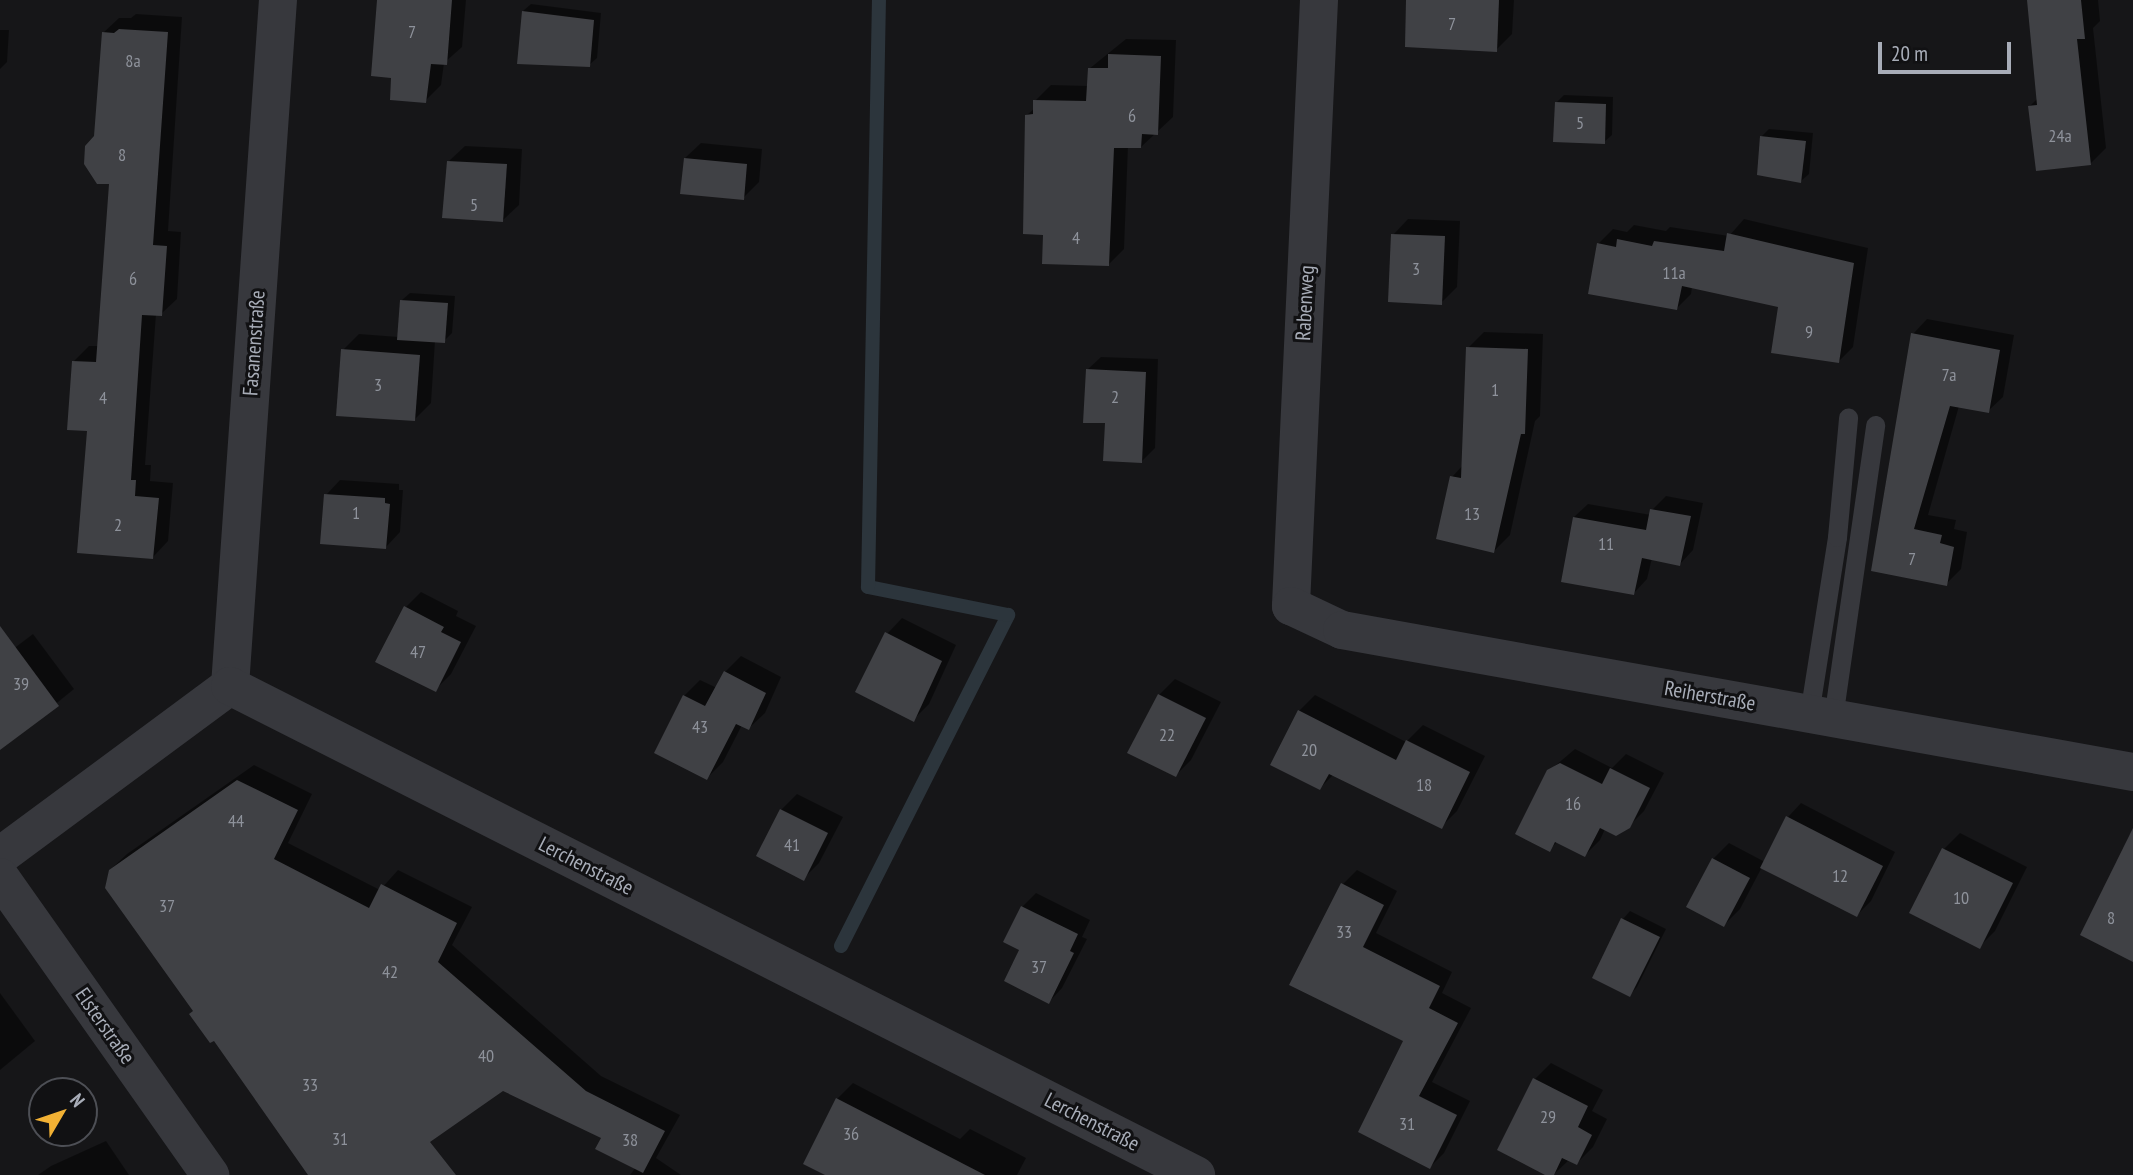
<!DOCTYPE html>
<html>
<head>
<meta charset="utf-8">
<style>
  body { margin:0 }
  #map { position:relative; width:2133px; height:1175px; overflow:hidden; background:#161618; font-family:"PT Sans Narrow",sans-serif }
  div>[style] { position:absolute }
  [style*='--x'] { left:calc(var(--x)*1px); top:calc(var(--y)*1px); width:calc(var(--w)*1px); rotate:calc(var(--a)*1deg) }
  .shadow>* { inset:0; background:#0007 }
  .stream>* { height:14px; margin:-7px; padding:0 7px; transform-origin:7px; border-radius:7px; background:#2c353c }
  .building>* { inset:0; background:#404145 }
  .service>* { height:19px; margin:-9.5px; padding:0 9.5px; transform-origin:9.5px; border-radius:9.5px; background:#37383d }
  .minor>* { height:38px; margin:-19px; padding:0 19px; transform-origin:19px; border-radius:19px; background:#37383d }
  span { translate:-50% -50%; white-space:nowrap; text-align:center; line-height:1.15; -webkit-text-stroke:6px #111113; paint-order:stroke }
  .number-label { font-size:18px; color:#8e929b }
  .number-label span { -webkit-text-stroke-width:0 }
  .street-label { font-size:21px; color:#a8adb8 }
  .north { position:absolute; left:28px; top:1077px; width:70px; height:70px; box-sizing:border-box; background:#111113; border:2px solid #4d4f55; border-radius:50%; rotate:51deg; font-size:19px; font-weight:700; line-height:28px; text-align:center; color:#a8adb8 }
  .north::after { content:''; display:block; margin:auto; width:24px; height:32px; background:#f2b134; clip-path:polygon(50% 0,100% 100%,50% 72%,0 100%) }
  .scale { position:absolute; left:1878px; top:42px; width:133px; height:32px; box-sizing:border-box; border:4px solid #a8adb8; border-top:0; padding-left:9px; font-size:21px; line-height:24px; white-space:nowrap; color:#a8adb8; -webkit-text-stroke:5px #111113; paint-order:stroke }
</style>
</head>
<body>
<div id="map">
  <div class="shadow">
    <div style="clip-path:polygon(378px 0,466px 0,462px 47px,444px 63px,441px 85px,425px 101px,393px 76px)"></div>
    <div style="clip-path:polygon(1408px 0,1514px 0,1512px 34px,1496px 50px)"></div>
    <div style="clip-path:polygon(2029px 0,2098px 0,2100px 21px,2093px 28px,2106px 148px,2090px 164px,2030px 106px,2038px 98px)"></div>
    <div style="clip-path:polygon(531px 4px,601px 13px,597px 58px,589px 65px,523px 11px)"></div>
    <div style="clip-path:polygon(136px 14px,182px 17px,168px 231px,181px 232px,177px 299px,161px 314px,156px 314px,145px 465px,151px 465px,150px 481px,173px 483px,168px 541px,153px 557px,89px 430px,74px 361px,89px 346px,99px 346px,111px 183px,96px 136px,103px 33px,119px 18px,131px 18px)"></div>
    <div style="clip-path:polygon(0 30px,9px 30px,7px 62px,0 69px)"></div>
    <div style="clip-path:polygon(1126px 39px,1176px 40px,1173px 117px,1141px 147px,1128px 146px,1124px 249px,1108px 265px,1044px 233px,1027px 115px,1035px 108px,1035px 101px,1051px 85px,1089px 86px,1089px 69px)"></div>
    <div style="clip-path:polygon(1564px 95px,1613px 97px,1612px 135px,1604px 142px,1556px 103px)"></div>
    <div style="clip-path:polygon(1769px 129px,1813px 133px,1809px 174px,1801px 181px,1761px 137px)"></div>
    <div style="clip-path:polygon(701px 143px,762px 149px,759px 182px,743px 198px,685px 158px)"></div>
    <div style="clip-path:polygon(465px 146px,522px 149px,519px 205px,503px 220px,449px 161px)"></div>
    <div style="clip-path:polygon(1408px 219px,1460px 221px,1457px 287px,1441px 303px,1393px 235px)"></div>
    <div style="clip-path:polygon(1744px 219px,1868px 248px,1853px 347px,1838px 362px,1780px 305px,1692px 287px,1691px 294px,1676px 309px,1598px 244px,1613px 229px,1627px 232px,1634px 225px,1666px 231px,1670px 227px,1729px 236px)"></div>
    <div style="clip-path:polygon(410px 293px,455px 296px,452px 333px,444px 341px,435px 341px,431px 403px,415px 419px,343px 350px,359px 334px,399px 337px,402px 300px)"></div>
    <div style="clip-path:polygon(1927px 319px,2014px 335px,2003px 397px,1988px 411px,1959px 406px,1928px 515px,1956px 520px,1954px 529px,1967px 532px,1961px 569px,1946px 584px,1873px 570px,1913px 334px)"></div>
    <div style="clip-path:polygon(1484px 332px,1543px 334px,1540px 416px,1535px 421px,1510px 535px,1494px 551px,1452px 477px,1463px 465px,1468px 348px)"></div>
    <div style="clip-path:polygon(1101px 357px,1158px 359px,1155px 448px,1142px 461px,1087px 370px)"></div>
    <div style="clip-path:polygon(340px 480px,399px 484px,399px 490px,403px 490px,400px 532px,386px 547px,326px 495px)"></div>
    <div style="clip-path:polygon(1666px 496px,1703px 503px,1693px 550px,1680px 564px,1652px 558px,1647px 579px,1634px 593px,1574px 517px,1588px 504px,1651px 515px,1652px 510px)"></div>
    <div style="clip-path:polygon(421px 592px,458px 611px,456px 616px,476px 626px,451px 674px,435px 690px,405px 608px)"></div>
    <div style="clip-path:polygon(902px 618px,956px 645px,929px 704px,913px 720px,887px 634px)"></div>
    <div style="clip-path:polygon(33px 634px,74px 689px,9px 742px,0 730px,0 659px)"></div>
    <div style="clip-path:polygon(741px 656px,781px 677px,765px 713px,749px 728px,742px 725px,723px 762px,707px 778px,656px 752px,684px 696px,700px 680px,717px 688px,725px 672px)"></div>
    <div style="clip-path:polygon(1175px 679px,1221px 702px,1191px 760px,1176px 775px,1159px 695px)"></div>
    <div style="clip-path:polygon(1315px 695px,1406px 742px,1423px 725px,1485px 756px,1457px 811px,1441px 827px,1334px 774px,1320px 788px,1299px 711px)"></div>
    <div style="clip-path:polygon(1575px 749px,1612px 768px,1626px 754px,1664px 773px,1644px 811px,1629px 826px,1605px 829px,1600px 840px,1585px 855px,1558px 841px,1549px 850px,1549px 771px)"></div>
    <div style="clip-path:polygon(254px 765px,312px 794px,288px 843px,380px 890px,398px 870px,472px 907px,452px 945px,601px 1076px,680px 1115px,656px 1158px,681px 1175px,630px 1175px,636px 1167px,604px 1137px,503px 1089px,327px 1175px,311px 1175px,195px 1011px,110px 870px,127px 854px)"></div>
    <div style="clip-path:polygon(797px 794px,843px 817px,819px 863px,804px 878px,781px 810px)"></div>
    <div style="clip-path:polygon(1801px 803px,1895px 852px,1871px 901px,1857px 915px,1762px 867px,1740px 909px,1724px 925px,1713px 859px,1729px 843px,1765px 862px,1788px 817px)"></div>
    <div style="clip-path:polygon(1960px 833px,2027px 867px,1995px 931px,1980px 946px,1944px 849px)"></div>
    <div style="clip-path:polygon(1357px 870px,1397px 891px,1376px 933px,1452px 972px,1442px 993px,1471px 1008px,1432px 1082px,1470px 1101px,1444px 1153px,1430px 1167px,1406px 1040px,1291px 984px,1343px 884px)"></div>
    <div style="clip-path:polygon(1036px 893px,1090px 920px,1082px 937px,1087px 939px,1062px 988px,1049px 1002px,1022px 949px,1022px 907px)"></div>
    <div style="clip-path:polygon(1630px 911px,1666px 929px,1637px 987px,1630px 995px,1594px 977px,1623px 919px)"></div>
    <div style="clip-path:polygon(0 993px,35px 1041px,0 1070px)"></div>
    <div style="clip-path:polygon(1551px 1063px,1603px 1090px,1592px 1111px,1607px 1119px,1593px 1147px,1577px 1163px,1568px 1161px,1553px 1175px,1499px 1149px,1535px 1079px)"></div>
    <div style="clip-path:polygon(853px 1083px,960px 1139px,970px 1129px,1026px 1158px,1017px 1175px,829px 1175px,837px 1099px)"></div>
    <div style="clip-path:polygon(106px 1141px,129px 1175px,38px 1175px,51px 1166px)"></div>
  </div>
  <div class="stream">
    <div style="--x:841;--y:946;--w:371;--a:-63.2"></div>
    <div style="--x:1008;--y:615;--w:143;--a:-168.7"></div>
    <div style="--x:868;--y:587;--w:587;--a:-88.93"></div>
  </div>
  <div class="building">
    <div style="clip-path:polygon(377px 0,452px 0,447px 65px,431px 64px,426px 103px,390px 100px,391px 78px,371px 76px)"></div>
    <div style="clip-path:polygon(1406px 0,1499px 0,1497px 52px,1405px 47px)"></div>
    <div style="clip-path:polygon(2027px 0,2081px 0,2085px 39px,2077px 39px,2091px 165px,2036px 171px,2028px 106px,2037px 105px)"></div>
    <div style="clip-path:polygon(522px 11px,594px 20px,590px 67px,517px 64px)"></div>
    <div style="clip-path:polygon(119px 29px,168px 32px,153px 245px,167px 246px,162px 316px,142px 315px,131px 480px,136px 480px,135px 496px,159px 498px,153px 559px,77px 553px,87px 431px,67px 430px,72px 361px,96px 362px,109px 184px,97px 184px,84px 164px,85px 146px,94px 136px,102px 32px,114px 33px)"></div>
    <div style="clip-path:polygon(1108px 54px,1161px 56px,1158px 135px,1142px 134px,1141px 148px,1114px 148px,1109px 266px,1042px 264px,1043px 235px,1023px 234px,1025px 115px,1033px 114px,1033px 100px,1086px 101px,1088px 68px,1108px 68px)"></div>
    <div style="clip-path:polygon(1555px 102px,1606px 104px,1605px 144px,1553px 142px)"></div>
    <div style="clip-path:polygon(1760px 136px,1806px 141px,1801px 183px,1757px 175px)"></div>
    <div style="clip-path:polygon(684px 158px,747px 164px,744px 200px,680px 194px)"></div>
    <div style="clip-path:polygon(447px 161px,507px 164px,503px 222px,442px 218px)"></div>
    <div style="clip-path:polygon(1727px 233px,1854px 263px,1839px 363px,1771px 353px,1778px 307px,1682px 286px,1677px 310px,1588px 294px,1597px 243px,1616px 247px,1617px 239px,1652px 246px,1654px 241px,1724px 251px)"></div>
    <div style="clip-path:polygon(1391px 234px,1445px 236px,1442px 305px,1388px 302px)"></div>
    <div style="clip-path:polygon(400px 300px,448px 303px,445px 343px,397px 340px)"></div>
    <div style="clip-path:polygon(1911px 333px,2000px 350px,1989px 413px,1950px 406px,1914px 529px,1942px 535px,1940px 543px,1954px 547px,1947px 586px,1871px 571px)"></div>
    <div style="clip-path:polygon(1466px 347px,1528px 349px,1525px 434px,1521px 434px,1494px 553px,1436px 539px,1450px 476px,1461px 478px)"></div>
    <div style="clip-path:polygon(341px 349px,420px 355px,415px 421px,336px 416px)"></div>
    <div style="clip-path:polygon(1086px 369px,1146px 372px,1142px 463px,1103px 461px,1105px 423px,1083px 423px)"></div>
    <div style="clip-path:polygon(324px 494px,385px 498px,385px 503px,390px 504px,386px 549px,320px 544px)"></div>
    <div style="clip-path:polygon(1650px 509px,1691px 516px,1680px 566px,1642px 558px,1634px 595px,1561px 582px,1573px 517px,1646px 530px)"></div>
    <div style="clip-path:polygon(404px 606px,444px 627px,441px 632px,461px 642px,436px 692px,375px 662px)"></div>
    <div style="clip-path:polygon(0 626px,59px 706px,0 750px)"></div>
    <div style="clip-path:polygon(885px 632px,942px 661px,914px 722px,855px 692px)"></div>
    <div style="clip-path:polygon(724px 671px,766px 693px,749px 730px,736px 724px,707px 780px,654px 753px,683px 695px,705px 706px)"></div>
    <div style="clip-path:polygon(1158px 694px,1206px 718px,1176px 777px,1127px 753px)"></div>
    <div style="clip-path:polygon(1298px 710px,1396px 760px,1406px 740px,1470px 772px,1442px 829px,1329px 774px,1320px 790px,1270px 765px)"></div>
    <div style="clip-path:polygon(1560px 763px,1602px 784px,1610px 768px,1650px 788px,1630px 828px,1616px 836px,1600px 828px,1585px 857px,1555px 842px,1550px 852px,1515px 834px,1547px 770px)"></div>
    <div style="clip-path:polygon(237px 780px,298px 810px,274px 859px,369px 908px,381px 884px,457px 923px,438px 962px,586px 1091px,665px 1131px,643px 1173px,595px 1149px,601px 1138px,503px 1091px,430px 1142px,456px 1175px,308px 1175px,214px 1041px,210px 1043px,189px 1014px,193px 1011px,105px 888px,109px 870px)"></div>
    <div style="clip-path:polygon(780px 809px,828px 833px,804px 881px,756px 856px)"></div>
    <div style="clip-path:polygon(1786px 816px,1883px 866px,1857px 917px,1760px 868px)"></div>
    <div style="clip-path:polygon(2133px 828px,2133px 962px,2080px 935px)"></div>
    <div style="clip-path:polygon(1942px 848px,2013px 883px,1980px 949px,1909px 913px)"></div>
    <div style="clip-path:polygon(1712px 858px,1750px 878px,1724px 927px,1686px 907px)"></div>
    <div style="clip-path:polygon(1341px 883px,1384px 905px,1363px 947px,1440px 986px,1429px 1008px,1458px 1023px,1419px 1096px,1457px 1115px,1430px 1169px,1358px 1132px,1403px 1041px,1289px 985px)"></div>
    <div style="clip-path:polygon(1021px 906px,1078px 934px,1070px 951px,1074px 953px,1049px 1004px,1004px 981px,1019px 950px,1003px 942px)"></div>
    <div style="clip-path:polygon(1621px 918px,1660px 937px,1630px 997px,1592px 978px)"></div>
    <div style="clip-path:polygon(1533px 1078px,1588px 1106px,1578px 1127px,1592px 1135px,1577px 1165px,1562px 1158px,1554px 1175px,1545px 1175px,1497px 1150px)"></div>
    <div style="clip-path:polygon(836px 1098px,985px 1175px,825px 1175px,803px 1164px)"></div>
  </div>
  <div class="service">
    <div style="--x:1809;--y:714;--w:179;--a:-81"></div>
    <div style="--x:1837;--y:537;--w:120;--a:-84.7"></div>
    <div style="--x:1833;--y:718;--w:296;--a:-81.8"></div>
  </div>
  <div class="minor">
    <div style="--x:1319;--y:0;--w:607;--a:92.65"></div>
    <div style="--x:1291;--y:606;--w:56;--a:25.2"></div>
    <div style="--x:1342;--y:630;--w:804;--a:10.18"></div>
    <div style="--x:230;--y:686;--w:688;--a:-86"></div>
    <div style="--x:0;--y:856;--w:286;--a:-36.5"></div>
    <div style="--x:230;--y:686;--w:1083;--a:26.85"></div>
    <div style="--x:0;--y:877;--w:365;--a:54.8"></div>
  </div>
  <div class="number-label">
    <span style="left:1452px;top:24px">7</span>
    <span style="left:412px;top:32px">7</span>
    <span style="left:133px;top:61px">8a</span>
    <span style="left:1132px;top:116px">6</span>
    <span style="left:1580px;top:123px">5</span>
    <span style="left:2060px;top:136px">24a</span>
    <span style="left:122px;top:155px">8</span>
    <span style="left:474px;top:205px">5</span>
    <span style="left:1076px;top:238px">4</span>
    <span style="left:1416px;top:269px">3</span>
    <span style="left:1674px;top:273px">11a</span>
    <span style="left:133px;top:279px">6</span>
    <span style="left:1809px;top:332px">9</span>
    <span style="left:1949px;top:375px">7a</span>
    <span style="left:378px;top:385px">3</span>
    <span style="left:1495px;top:390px">1</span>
    <span style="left:1115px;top:397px">2</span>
    <span style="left:103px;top:398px">4</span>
    <span style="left:356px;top:513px">1</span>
    <span style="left:1472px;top:514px">13</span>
    <span style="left:118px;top:525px">2</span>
    <span style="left:1606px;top:544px">11</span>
    <span style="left:1912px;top:559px">7</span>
    <span style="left:418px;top:652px">47</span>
    <span style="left:21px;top:684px">39</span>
    <span style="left:700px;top:727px">43</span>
    <span style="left:1167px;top:735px">22</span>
    <span style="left:1309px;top:750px">20</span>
    <span style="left:1424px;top:785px">18</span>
    <span style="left:1573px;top:804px">16</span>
    <span style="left:236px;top:821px">44</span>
    <span style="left:792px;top:845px">41</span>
    <span style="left:1840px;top:876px">12</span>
    <span style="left:1961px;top:898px">10</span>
    <span style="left:167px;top:906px">37</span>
    <span style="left:2111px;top:918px">8</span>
    <span style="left:1344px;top:932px">33</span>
    <span style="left:1039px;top:967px">37</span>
    <span style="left:390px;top:972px">42</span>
    <span style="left:486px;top:1056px">40</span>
    <span style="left:310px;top:1085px">33</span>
    <span style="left:1548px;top:1117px">29</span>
    <span style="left:1407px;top:1124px">31</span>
    <span style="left:851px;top:1134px">36</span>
    <span style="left:340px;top:1139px">31</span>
    <span style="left:630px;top:1140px">38</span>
  </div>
  <div class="street-label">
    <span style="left:1305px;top:303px;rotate:-87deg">Rabenweg</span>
    <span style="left:254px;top:343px;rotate:-86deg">Fasanenstraße</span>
    <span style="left:1710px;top:696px;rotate:10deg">Reiherstraße</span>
    <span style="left:586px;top:866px;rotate:27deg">Lerchenstraße</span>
    <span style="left:105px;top:1026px;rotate:55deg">Elsterstraße</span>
    <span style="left:1092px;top:1122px;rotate:27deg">Lerchenstraße</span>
  </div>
  <div class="north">N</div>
  <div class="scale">20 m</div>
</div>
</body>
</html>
